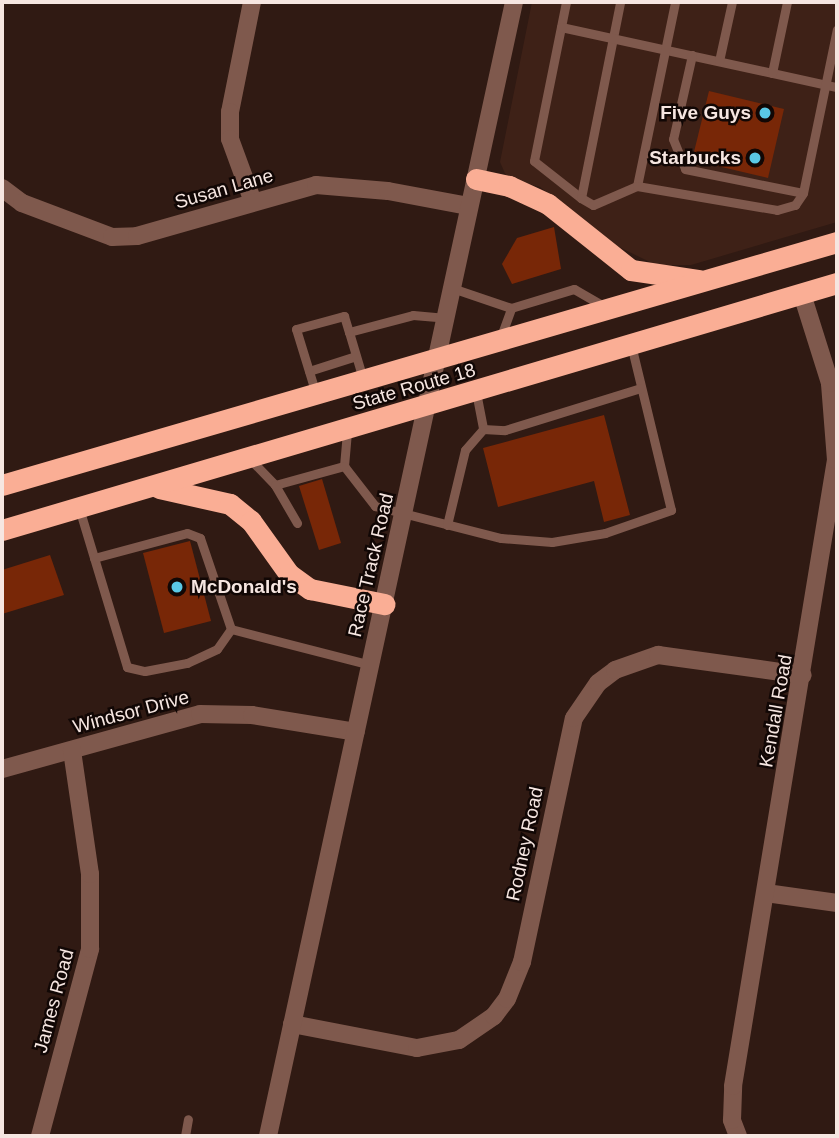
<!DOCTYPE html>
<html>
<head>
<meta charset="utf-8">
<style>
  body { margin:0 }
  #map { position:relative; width:839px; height:1138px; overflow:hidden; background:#301a13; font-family:Arial,sans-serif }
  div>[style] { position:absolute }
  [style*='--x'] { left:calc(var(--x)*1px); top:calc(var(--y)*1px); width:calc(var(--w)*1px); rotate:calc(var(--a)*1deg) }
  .built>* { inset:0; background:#3e2117 }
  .building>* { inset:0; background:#782707 }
  .lane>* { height:9px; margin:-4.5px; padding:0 4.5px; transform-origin:4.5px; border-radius:4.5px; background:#7f594d }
  .street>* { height:18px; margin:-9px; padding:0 9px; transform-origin:9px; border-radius:9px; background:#7f594d }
  .highway>* { height:21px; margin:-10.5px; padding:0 10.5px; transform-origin:10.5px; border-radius:10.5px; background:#faae95 }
  .dots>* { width:19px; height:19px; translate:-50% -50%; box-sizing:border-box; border:4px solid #110705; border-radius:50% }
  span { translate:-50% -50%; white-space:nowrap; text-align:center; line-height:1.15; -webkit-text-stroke:5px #110705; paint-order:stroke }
  .poi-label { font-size:19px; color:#f6e6e1; font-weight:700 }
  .right { translate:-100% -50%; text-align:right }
  .left { translate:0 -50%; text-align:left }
  .street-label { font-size:19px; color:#f6e6e1 }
  .frame { position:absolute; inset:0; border:4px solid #f6e6e1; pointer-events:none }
</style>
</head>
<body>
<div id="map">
  <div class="built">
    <div style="clip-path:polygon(532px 2px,837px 2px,837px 222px,691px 265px,656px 265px,615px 245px,540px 187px,507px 178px,500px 162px)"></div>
  </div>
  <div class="building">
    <div style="clip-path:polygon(709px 91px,784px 109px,768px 178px,692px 160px)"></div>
    <div style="clip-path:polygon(554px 227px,561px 269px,512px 284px,502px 264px,517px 238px)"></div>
    <div style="clip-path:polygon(604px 415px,630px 515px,604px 522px,594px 481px,498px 507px,483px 448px)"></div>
    <div style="clip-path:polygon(322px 479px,341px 543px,319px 550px,299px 486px)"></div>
    <div style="clip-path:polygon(190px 541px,211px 621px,164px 633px,143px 553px)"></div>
    <div style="clip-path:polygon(50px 555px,64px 595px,2px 614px,2px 570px)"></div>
  </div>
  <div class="lane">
    <div style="--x:566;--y:2;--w:162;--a:101.4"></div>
    <div style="--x:534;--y:161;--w:60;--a:38.2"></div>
    <div style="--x:581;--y:198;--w:200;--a:-78.7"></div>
    <div style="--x:561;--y:27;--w:282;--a:12.3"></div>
    <div style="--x:692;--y:55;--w:86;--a:102.7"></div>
    <div style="--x:673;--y:139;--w:32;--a:68"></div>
    <div style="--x:685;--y:169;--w:120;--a:11.5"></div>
    <div style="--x:719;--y:61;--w:60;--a:-77.6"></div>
    <div style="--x:772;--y:73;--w:73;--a:-78.1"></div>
    <div style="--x:637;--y:186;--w:188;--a:-78.3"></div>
    <div style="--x:581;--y:198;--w:14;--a:30"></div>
    <div style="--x:593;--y:205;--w:48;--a:-23.4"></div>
    <div style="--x:637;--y:186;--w:142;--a:9.7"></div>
    <div style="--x:777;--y:210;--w:19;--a:-16"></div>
    <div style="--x:795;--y:205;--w:14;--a:-56"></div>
    <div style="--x:803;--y:193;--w:167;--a:-78.3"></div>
    <div style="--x:452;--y:288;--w:62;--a:18.7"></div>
    <div style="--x:511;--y:308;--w:66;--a:-16.8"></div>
    <div style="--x:574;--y:289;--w:34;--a:30"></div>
    <div style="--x:500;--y:339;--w:33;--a:-70"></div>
    <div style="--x:309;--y:371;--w:49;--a:-17.7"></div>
    <div style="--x:363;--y:379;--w:49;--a:-106.6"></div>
    <div style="--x:349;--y:332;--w:66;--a:-14.9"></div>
    <div style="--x:413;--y:315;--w:33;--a:5"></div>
    <div style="--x:476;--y:392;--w:38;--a:79"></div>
    <div style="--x:316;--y:394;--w:68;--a:-107.1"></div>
    <div style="--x:296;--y:329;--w:50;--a:-15.2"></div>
    <div style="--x:344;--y:316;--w:17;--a:73"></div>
    <div style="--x:250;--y:459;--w:36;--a:46"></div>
    <div style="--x:275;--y:485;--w:72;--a:-15.4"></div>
    <div style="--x:344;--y:466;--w:36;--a:-85"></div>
    <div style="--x:344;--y:466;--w:51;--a:52.2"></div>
    <div style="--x:375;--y:506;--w:130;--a:14.3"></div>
    <div style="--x:501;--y:538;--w:51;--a:4.5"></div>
    <div style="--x:552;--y:542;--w:54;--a:-9.6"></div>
    <div style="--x:605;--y:533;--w:70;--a:-19.2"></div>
    <div style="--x:671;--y:510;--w:170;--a:-103.6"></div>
    <div style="--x:275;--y:485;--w:44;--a:59.9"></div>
    <div style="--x:79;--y:508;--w:166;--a:73.2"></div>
    <div style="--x:127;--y:667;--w:18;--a:13"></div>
    <div style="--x:145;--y:671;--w:43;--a:-10.8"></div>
    <div style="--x:187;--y:663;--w:33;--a:-25"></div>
    <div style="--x:217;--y:649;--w:24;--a:-55"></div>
    <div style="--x:231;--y:629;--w:145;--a:14.4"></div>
    <div style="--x:447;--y:525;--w:77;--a:-76.5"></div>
    <div style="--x:465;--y:450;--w:28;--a:-49"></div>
    <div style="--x:483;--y:429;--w:22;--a:3"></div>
    <div style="--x:505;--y:430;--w:142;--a:-17.2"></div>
    <div style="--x:94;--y:558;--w:96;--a:-15"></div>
    <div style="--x:187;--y:533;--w:14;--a:21"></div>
    <div style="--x:200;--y:538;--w:96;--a:71.2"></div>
    <div style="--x:185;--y:1136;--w:17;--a:-80"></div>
  </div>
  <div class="street">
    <div style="--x:252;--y:2;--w:112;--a:101.3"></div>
    <div style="--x:230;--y:112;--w:27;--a:90"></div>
    <div style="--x:230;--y:139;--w:67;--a:69.9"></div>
    <div style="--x:2;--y:188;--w:25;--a:37"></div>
    <div style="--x:22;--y:203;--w:96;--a:20.7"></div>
    <div style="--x:112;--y:237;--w:25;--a:-2"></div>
    <div style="--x:137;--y:236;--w:186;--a:-15.9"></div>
    <div style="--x:316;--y:185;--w:72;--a:4.8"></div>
    <div style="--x:388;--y:191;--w:81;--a:10.6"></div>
    <div style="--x:2;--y:769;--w:205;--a:-15.5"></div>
    <div style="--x:200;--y:714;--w:52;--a:1.1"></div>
    <div style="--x:252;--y:715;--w:105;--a:9.3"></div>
    <div style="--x:766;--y:893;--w:72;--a:8"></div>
    <div style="--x:292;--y:1024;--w:127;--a:10.9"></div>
    <div style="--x:417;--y:1048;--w:43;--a:-10.8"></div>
    <div style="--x:459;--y:1040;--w:42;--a:-34.4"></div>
    <div style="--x:494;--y:1016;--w:21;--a:-53"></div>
    <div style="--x:507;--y:999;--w:40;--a:-68"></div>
    <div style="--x:522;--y:962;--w:249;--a:-78"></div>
    <div style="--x:574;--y:718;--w:42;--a:-55.6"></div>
    <div style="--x:598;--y:683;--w:21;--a:-37"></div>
    <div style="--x:615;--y:670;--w:46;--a:-19.2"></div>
    <div style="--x:658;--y:655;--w:146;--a:7.9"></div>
    <div style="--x:40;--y:1136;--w:194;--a:-75"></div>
    <div style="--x:90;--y:949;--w:75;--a:-90"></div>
    <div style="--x:90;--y:874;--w:125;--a:-98.3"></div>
    <div style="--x:268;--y:1136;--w:1160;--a:-77.76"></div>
    <div style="--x:738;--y:1136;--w:17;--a:-111"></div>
    <div style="--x:732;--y:1120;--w:34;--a:-88"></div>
    <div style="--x:733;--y:1086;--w:634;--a:-80.66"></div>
    <div style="--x:836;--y:460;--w:77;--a:-94.5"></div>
    <div style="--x:830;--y:383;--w:93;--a:-107.5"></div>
  </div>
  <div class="highway">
    <div style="--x:476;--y:179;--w:34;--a:12"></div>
    <div style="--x:509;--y:186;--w:43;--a:24.8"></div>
    <div style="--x:548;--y:204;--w:106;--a:38.5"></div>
    <div style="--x:631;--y:270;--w:69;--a:8.4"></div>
    <div style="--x:2;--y:485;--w:870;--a:-16.23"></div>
    <div style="--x:159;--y:488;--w:73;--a:12.7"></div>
    <div style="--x:230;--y:504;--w:27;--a:39"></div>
    <div style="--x:251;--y:521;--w:65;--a:54.4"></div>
    <div style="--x:289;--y:574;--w:26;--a:36"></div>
    <div style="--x:310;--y:589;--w:76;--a:11.5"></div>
    <div style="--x:2;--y:530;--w:871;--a:-16.48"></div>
  </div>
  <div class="dots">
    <div style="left:765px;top:113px;background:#5ac8e6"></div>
    <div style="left:755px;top:158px;background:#5ac8e6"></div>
    <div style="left:177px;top:587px;background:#5ac8e6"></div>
  </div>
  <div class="poi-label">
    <span class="right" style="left:751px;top:113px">Five Guys</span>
    <span class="right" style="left:741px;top:158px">Starbucks</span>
    <span class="left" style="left:191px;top:587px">McDonald's</span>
  </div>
  <div class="street-label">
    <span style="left:224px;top:189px;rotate:-16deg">Susan Lane</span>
    <span style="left:414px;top:387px;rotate:-16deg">State Route 18</span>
    <span style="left:371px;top:565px;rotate:-77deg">Race Track Road</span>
    <span style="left:776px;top:711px;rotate:-80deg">Kendall Road</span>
    <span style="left:131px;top:712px;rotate:-15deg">Windsor Drive</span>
    <span style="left:525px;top:844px;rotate:-78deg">Rodney Road</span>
    <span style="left:54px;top:1001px;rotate:-75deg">James Road</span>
  </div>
  <div class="frame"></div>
</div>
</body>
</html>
